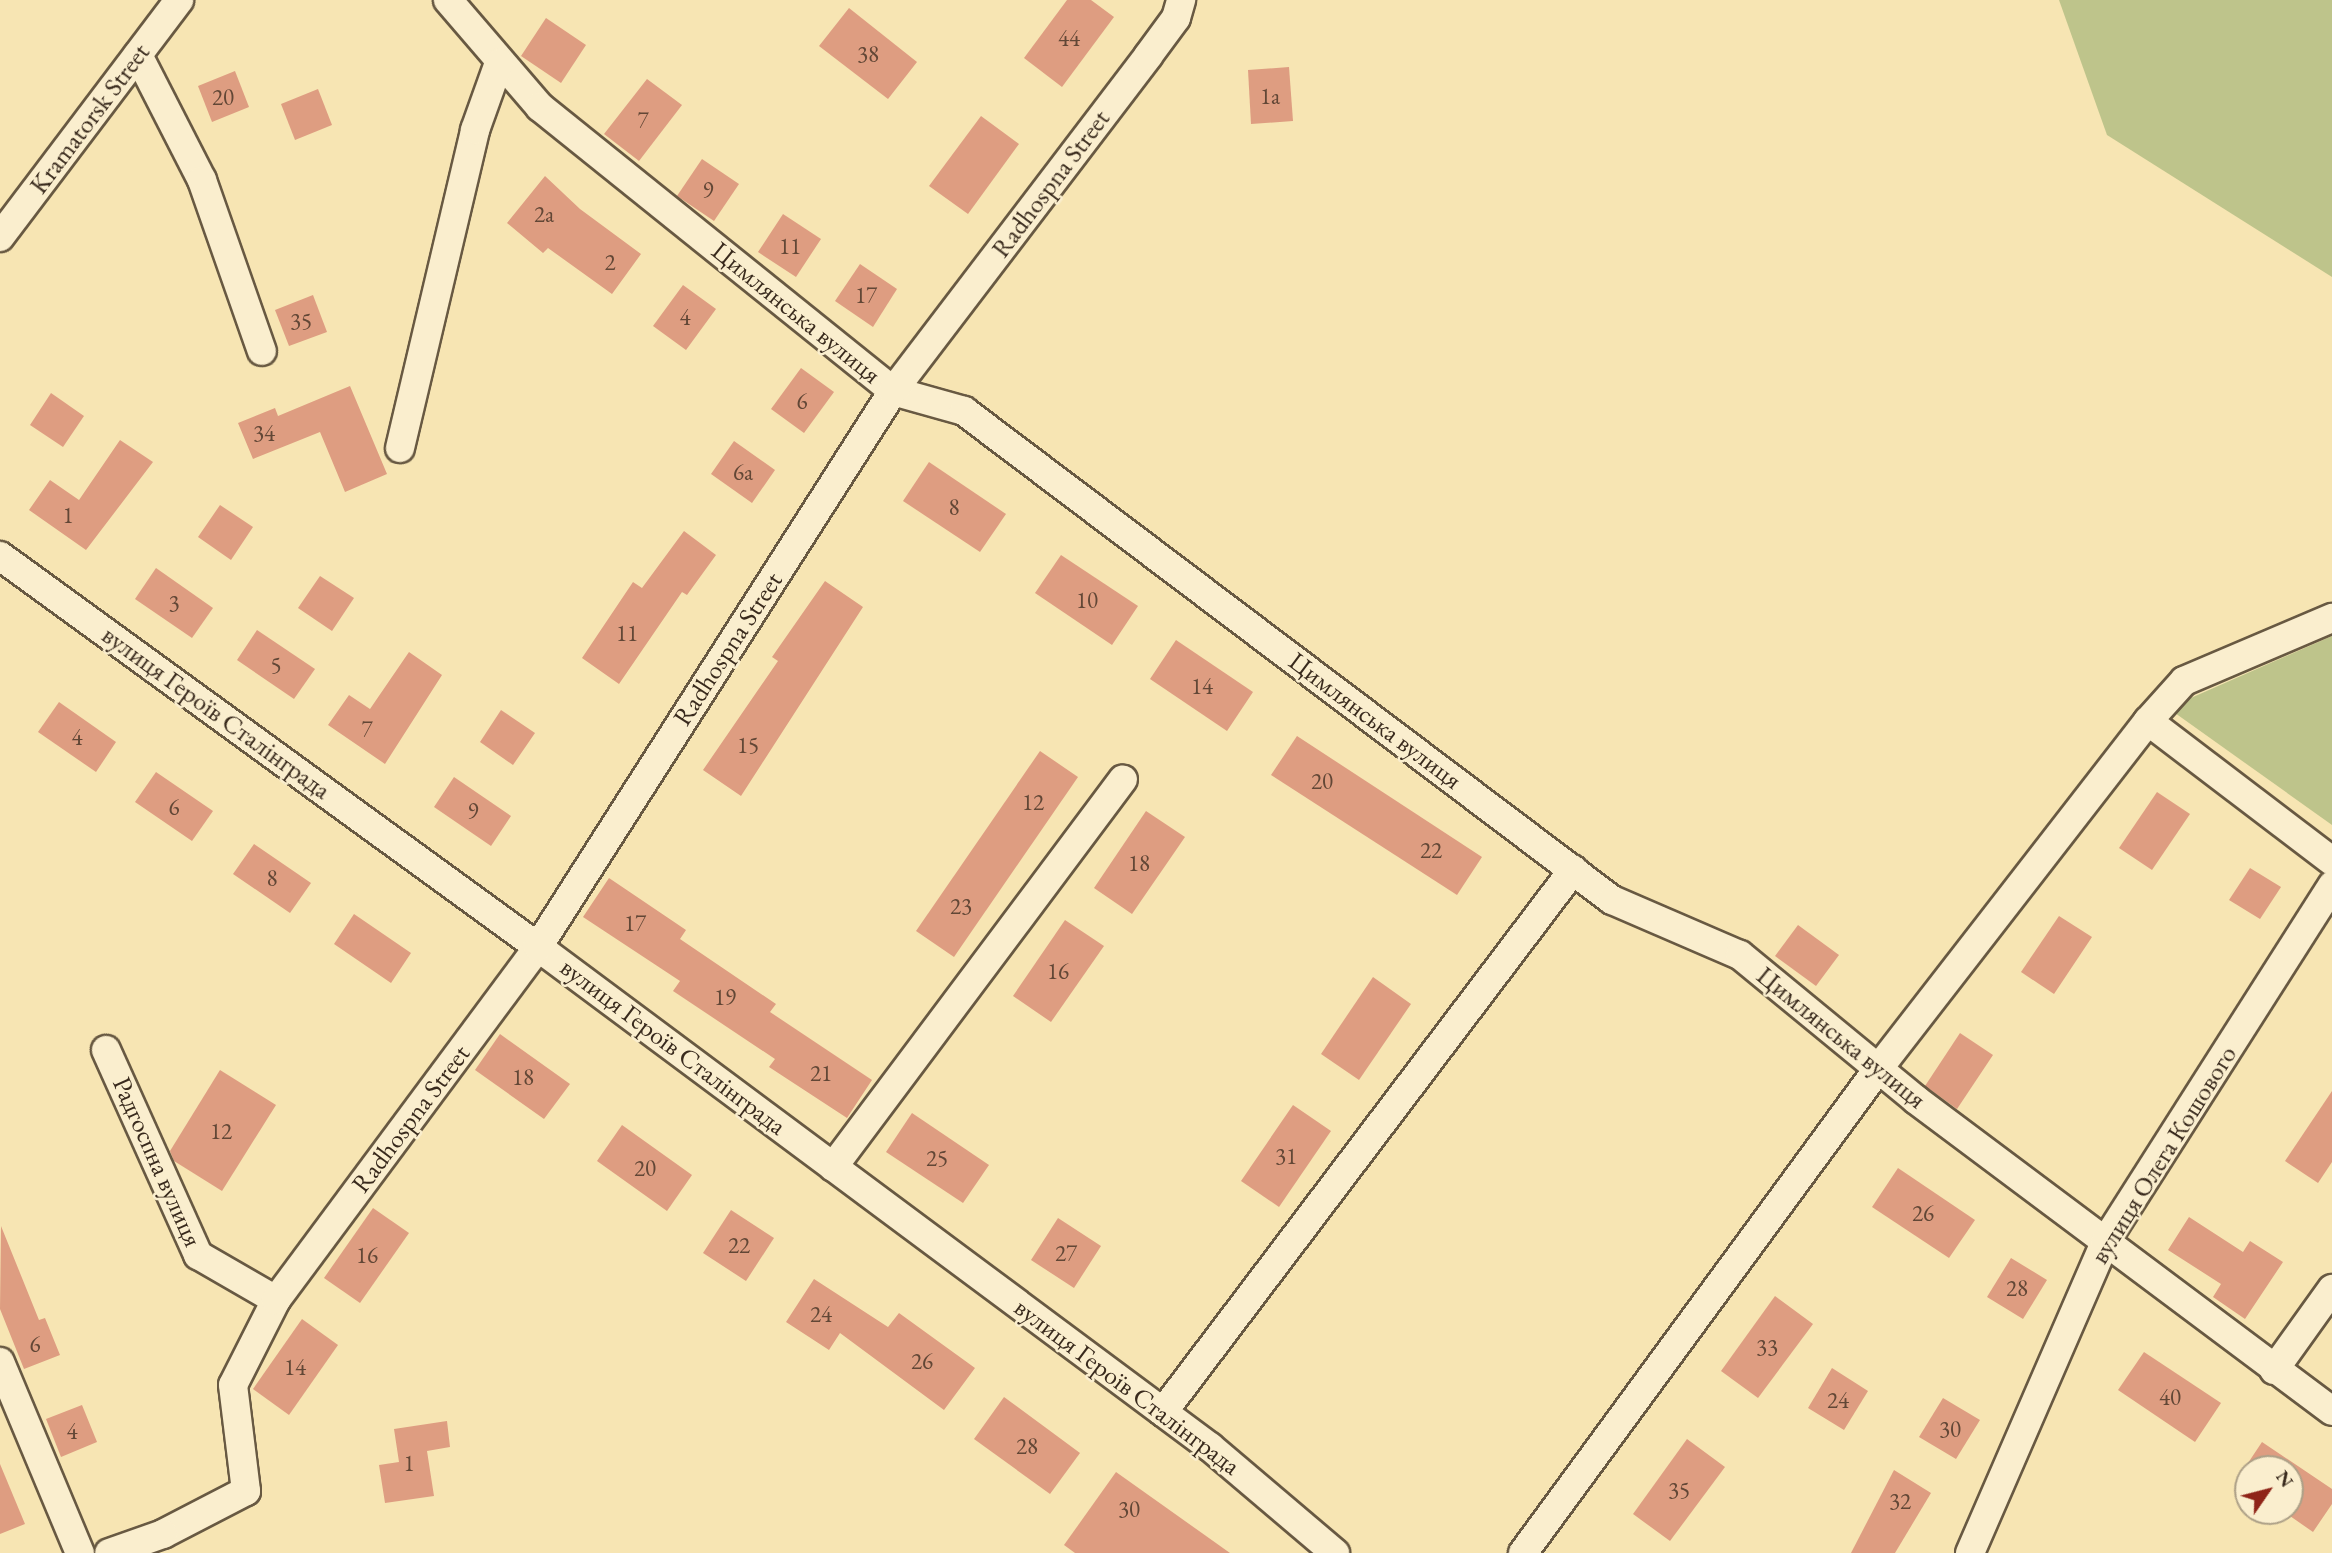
<!DOCTYPE html>
<html>
<head>
<meta charset="utf-8">
<style>
  body { margin:0 }
  #map { position:relative; width:2332px; height:1553px; overflow:hidden; background:#f7e5b3; font-family:"EB Garamond",serif }
  div>[style] { position:absolute }
  [style*='--x'] { left:calc(var(--x)*1px); top:calc(var(--y)*1px); width:calc(var(--w)*1px); rotate:calc(var(--a)*1deg) }
  .green>* { inset:0; background:#bec48b }
  .building>* { inset:0; background:#de9d81 }
  .roads { filter:drop-shadow(2px 0 #685942) drop-shadow(-2px 0 #685942) drop-shadow(0 2px #685942) drop-shadow(0 -2px #685942) }
  .minor>* { height:28px; margin:-14px; padding:0 14px; transform-origin:14px; border-radius:14px; background:#faeece }
  span { translate:-50% -50%; white-space:nowrap; text-align:center; line-height:1.15; -webkit-text-stroke:5px #faeece; paint-order:stroke }
  .number-label { font-size:23px; color:#624736 }
  .number-label span { -webkit-text-stroke-width:0 }
  .street-label { font-size:26px; color:#392a1d }
  .north { position:absolute; left:2234px; top:1455px; width:70px; height:70px; box-sizing:border-box; background:#faeece; border:2px solid #ada087; border-radius:50%; rotate:55deg; font-size:19px; font-weight:700; line-height:28px; text-align:center; color:#392a1d }
  .north::after { content:''; display:block; margin:auto; width:24px; height:32px; background:#8f2418; clip-path:polygon(50% 0,100% 100%,50% 72%,0 100%) }
</style>
</head>
<body>
<div id="map">
  <div class="green">
    <div style="clip-path:polygon(2059px 0,2332px 0,2332px 277px,2107px 135px)"></div>
    <div style="clip-path:polygon(2332px 636px,2332px 825px,2168px 708px)"></div>
  </div>
  <div class="building">
    <div style="clip-path:polygon(1067px 0,1091px 0,1114px 17px,1062px 87px,1024px 58px)"></div>
    <div style="clip-path:polygon(849px 8px,917px 62px,888px 99px,819px 46px)"></div>
    <div style="clip-path:polygon(546px 18px,586px 45px,561px 83px,521px 56px)"></div>
    <div style="clip-path:polygon(1289px 67px,1293px 121px,1251px 124px,1248px 70px)"></div>
    <div style="clip-path:polygon(235px 71px,249px 107px,212px 122px,198px 86px)"></div>
    <div style="clip-path:polygon(647px 79px,682px 105px,639px 161px,604px 134px)"></div>
    <div style="clip-path:polygon(318px 89px,332px 125px,295px 140px,281px 104px)"></div>
    <div style="clip-path:polygon(981px 116px,1019px 144px,968px 214px,929px 186px)"></div>
    <div style="clip-path:polygon(702px 159px,739px 184px,714px 221px,677px 196px)"></div>
    <div style="clip-path:polygon(545px 176px,580px 209px,641px 254px,612px 294px,548px 248px,543px 253px,507px 223px)"></div>
    <div style="clip-path:polygon(783px 214px,821px 239px,796px 277px,758px 252px)"></div>
    <div style="clip-path:polygon(860px 264px,897px 289px,873px 327px,835px 301px)"></div>
    <div style="clip-path:polygon(683px 285px,716px 309px,686px 350px,653px 326px)"></div>
    <div style="clip-path:polygon(313px 295px,327px 332px,289px 346px,275px 310px)"></div>
    <div style="clip-path:polygon(801px 368px,834px 392px,804px 433px,771px 409px)"></div>
    <div style="clip-path:polygon(350px 386px,387px 474px,345px 492px,320px 432px,253px 459px,238px 423px,275px 408px,278px 416px)"></div>
    <div style="clip-path:polygon(51px 393px,84px 416px,63px 447px,30px 425px)"></div>
    <div style="clip-path:polygon(120px 440px,153px 462px,86px 550px,29px 510px,50px 480px,79px 500px)"></div>
    <div style="clip-path:polygon(734px 441px,775px 470px,752px 503px,711px 474px)"></div>
    <div style="clip-path:polygon(929px 462px,1006px 514px,980px 552px,903px 501px)"></div>
    <div style="clip-path:polygon(220px 505px,253px 527px,231px 560px,198px 537px)"></div>
    <div style="clip-path:polygon(684px 531px,716px 555px,687px 595px,682px 592px,619px 684px,582px 658px,633px 582px,642px 588px)"></div>
    <div style="clip-path:polygon(1061px 555px,1138px 606px,1112px 645px,1035px 593px)"></div>
    <div style="clip-path:polygon(156px 568px,213px 608px,192px 638px,135px 599px)"></div>
    <div style="clip-path:polygon(320px 576px,354px 598px,332px 631px,298px 608px)"></div>
    <div style="clip-path:polygon(825px 581px,863px 607px,741px 796px,703px 770px,778px 661px,772px 657px)"></div>
    <div style="clip-path:polygon(257px 630px,315px 669px,294px 699px,237px 660px)"></div>
    <div style="clip-path:polygon(1176px 640px,1253px 692px,1227px 731px,1150px 679px)"></div>
    <div style="clip-path:polygon(409px 652px,442px 675px,385px 764px,328px 725px,349px 695px,370px 709px)"></div>
    <div style="clip-path:polygon(59px 702px,116px 742px,96px 772px,38px 732px)"></div>
    <div style="clip-path:polygon(501px 710px,535px 733px,513px 765px,480px 742px)"></div>
    <div style="clip-path:polygon(1297px 736px,1482px 857px,1457px 895px,1271px 775px)"></div>
    <div style="clip-path:polygon(1040px 751px,1078px 777px,954px 957px,916px 931px)"></div>
    <div style="clip-path:polygon(156px 772px,213px 811px,192px 841px,135px 802px)"></div>
    <div style="clip-path:polygon(454px 777px,511px 816px,491px 846px,434px 807px)"></div>
    <div style="clip-path:polygon(2157px 792px,2190px 814px,2152px 870px,2119px 848px)"></div>
    <div style="clip-path:polygon(1146px 811px,1185px 837px,1132px 914px,1094px 888px)"></div>
    <div style="clip-path:polygon(254px 844px,311px 883px,290px 913px,233px 874px)"></div>
    <div style="clip-path:polygon(2250px 868px,2281px 887px,2260px 919px,2229px 900px)"></div>
    <div style="clip-path:polygon(609px 878px,686px 930px,680px 939px,776px 1004px,770px 1012px,872px 1080px,847px 1118px,769px 1067px,775px 1059px,673px 991px,680px 981px,583px 917px)"></div>
    <div style="clip-path:polygon(354px 914px,411px 953px,391px 983px,334px 944px)"></div>
    <div style="clip-path:polygon(2059px 916px,2092px 937px,2054px 994px,2021px 972px)"></div>
    <div style="clip-path:polygon(1065px 920px,1104px 946px,1051px 1022px,1013px 996px)"></div>
    <div style="clip-path:polygon(1798px 925px,1839px 955px,1816px 986px,1775px 956px)"></div>
    <div style="clip-path:polygon(1373px 977px,1411px 1004px,1359px 1080px,1321px 1054px)"></div>
    <div style="clip-path:polygon(1960px 1033px,1993px 1055px,1957px 1109px,1925px 1086px)"></div>
    <div style="clip-path:polygon(500px 1034px,570px 1084px,544px 1119px,475px 1070px)"></div>
    <div style="clip-path:polygon(220px 1070px,276px 1105px,222px 1191px,174px 1161px,170px 1151px)"></div>
    <div style="clip-path:polygon(2332px 1091px,2332px 1162px,2318px 1183px,2285px 1161px)"></div>
    <div style="clip-path:polygon(1293px 1105px,1331px 1131px,1279px 1207px,1241px 1181px)"></div>
    <div style="clip-path:polygon(912px 1113px,989px 1165px,963px 1203px,886px 1152px)"></div>
    <div style="clip-path:polygon(622px 1125px,692px 1175px,667px 1211px,597px 1161px)"></div>
    <div style="clip-path:polygon(1898px 1168px,1975px 1220px,1949px 1258px,1872px 1207px)"></div>
    <div style="clip-path:polygon(373px 1208px,409px 1233px,360px 1303px,324px 1278px)"></div>
    <div style="clip-path:polygon(731px 1210px,774px 1238px,746px 1281px,703px 1253px)"></div>
    <div style="clip-path:polygon(2189px 1217px,2243px 1252px,2250px 1241px,2283px 1262px,2245px 1319px,2213px 1297px,2221px 1284px,2168px 1250px)"></div>
    <div style="clip-path:polygon(1058px 1218px,1101px 1246px,1074px 1288px,1031px 1260px)"></div>
    <div style="clip-path:polygon(1px 1226px,39px 1320px,45px 1318px,60px 1355px,24px 1369px,0 1309px)"></div>
    <div style="clip-path:polygon(2011px 1258px,2047px 1280px,2023px 1319px,1987px 1297px)"></div>
    <div style="clip-path:polygon(814px 1279px,888px 1327px,899px 1313px,975px 1368px,944px 1410px,840px 1333px,829px 1350px,786px 1322px)"></div>
    <div style="clip-path:polygon(1775px 1296px,1813px 1324px,1758px 1398px,1721px 1371px)"></div>
    <div style="clip-path:polygon(302px 1319px,338px 1345px,289px 1415px,253px 1389px)"></div>
    <div style="clip-path:polygon(2144px 1352px,2221px 1403px,2195px 1442px,2118px 1390px)"></div>
    <div style="clip-path:polygon(1832px 1368px,1868px 1391px,1844px 1430px,1808px 1408px)"></div>
    <div style="clip-path:polygon(1004px 1397px,1080px 1453px,1050px 1494px,974px 1439px)"></div>
    <div style="clip-path:polygon(1943px 1398px,1980px 1420px,1956px 1459px,1919px 1437px)"></div>
    <div style="clip-path:polygon(82px 1405px,97px 1442px,61px 1457px,46px 1419px)"></div>
    <div style="clip-path:polygon(447px 1421px,450px 1447px,427px 1451px,434px 1496px,385px 1503px,379px 1465px,399px 1462px,394px 1429px)"></div>
    <div style="clip-path:polygon(1687px 1439px,1725px 1467px,1670px 1541px,1633px 1514px)"></div>
    <div style="clip-path:polygon(2262px 1442px,2332px 1489px,2332px 1504px,2313px 1532px,2290px 1516px,2290px 1469px,2244px 1469px)"></div>
    <div style="clip-path:polygon(0 1464px,25px 1524px,0 1534px)"></div>
    <div style="clip-path:polygon(1894px 1470px,1931px 1493px,1895px 1553px,1851px 1553px)"></div>
    <div style="clip-path:polygon(1116px 1472px,1230px 1553px,1075px 1553px,1064px 1545px)"></div>
  </div>
  <div class="roads">
    <div class="minor">
      <div style="--x:448;--y:0;--w:141;--a:49.3"></div>
      <div style="--x:540;--y:107;--w:453;--a:38.8"></div>
      <div style="--x:893;--y:391;--w:74;--a:15.7"></div>
      <div style="--x:964;--y:411;--w:812;--a:37.04"></div>
      <div style="--x:1612;--y:900;--w:139;--a:23.3"></div>
      <div style="--x:1740;--y:955;--w:227;--a:39.4"></div>
      <div style="--x:1915;--y:1099;--w:521;--a:36.8"></div>
      <div style="--x:138;--y:55;--w:140;--a:62.9"></div>
      <div style="--x:202;--y:180;--w:181;--a:70.7"></div>
      <div style="--x:0;--y:237;--w:297;--a:-52.9"></div>
      <div style="--x:400;--y:448;--w:327;--a:-76.7"></div>
      <div style="--x:475;--y:130;--w:71;--a:-70.3"></div>
      <div style="--x:0;--y:556;--w:665;--a:36.01"></div>
      <div style="--x:538;--y:947;--w:838;--a:36.65"></div>
      <div style="--x:1210;--y:1447;--w:164;--a:40.3"></div>
      <div style="--x:2148;--y:721;--w:231;--a:37.3"></div>
      <div style="--x:106;--y:1050;--w:225;--a:65.8"></div>
      <div style="--x:198;--y:1255;--w:90;--a:30"></div>
      <div style="--x:276;--y:1300;--w:95;--a:116.8"></div>
      <div style="--x:233;--y:1385;--w:107;--a:83"></div>
      <div style="--x:246;--y:1491;--w:93;--a:152.6"></div>
      <div style="--x:163;--y:1534;--w:57;--a:160.6"></div>
      <div style="--x:833;--y:1167;--w:484;--a:-53.2"></div>
      <div style="--x:276;--y:1300;--w:440;--a:-53.4"></div>
      <div style="--x:538;--y:947;--w:660;--a:-57.44"></div>
      <div style="--x:893;--y:391;--w:421;--a:-52.7"></div>
      <div style="--x:1148;--y:56;--w:47;--a:-53.6"></div>
      <div style="--x:1176;--y:18;--w:19;--a:-74"></div>
      <div style="--x:0;--y:1362;--w:207;--a:67.3"></div>
      <div style="--x:2274;--y:1370;--w:100;--a:-54.4"></div>
      <div style="--x:1163;--y:1412;--w:680;--a:-52.89"></div>
      <div style="--x:1523;--y:1553;--w:600;--a:-53.74"></div>
      <div style="--x:1878;--y:1069;--w:440;--a:-52.2"></div>
      <div style="--x:2148;--y:721;--w:54;--a:-48"></div>
      <div style="--x:2184;--y:681;--w:161;--a:-23.1"></div>
      <div style="--x:1970;--y:1553;--w:339;--a:-66.5"></div>
      <div style="--x:2105;--y:1242;--w:423;--a:-57.5"></div>
    </div>
  </div>
  <div class="number-label">
    <span style="left:1069px;top:38px">44</span>
    <span style="left:868px;top:54px">38</span>
    <span style="left:1270px;top:96px">1а</span>
    <span style="left:223px;top:97px">20</span>
    <span style="left:643px;top:120px">7</span>
    <span style="left:708px;top:190px">9</span>
    <span style="left:544px;top:214px">2а</span>
    <span style="left:790px;top:246px">11</span>
    <span style="left:610px;top:262px">2</span>
    <span style="left:866px;top:295px">17</span>
    <span style="left:685px;top:317px">4</span>
    <span style="left:301px;top:321px">35</span>
    <span style="left:802px;top:401px">6</span>
    <span style="left:264px;top:433px">34</span>
    <span style="left:743px;top:472px">6а</span>
    <span style="left:954px;top:507px">8</span>
    <span style="left:68px;top:515px">1</span>
    <span style="left:1087px;top:600px">10</span>
    <span style="left:174px;top:603px">3</span>
    <span style="left:627px;top:633px">11</span>
    <span style="left:276px;top:665px">5</span>
    <span style="left:1202px;top:686px">14</span>
    <span style="left:367px;top:729px">7</span>
    <span style="left:77px;top:737px">4</span>
    <span style="left:748px;top:745px">15</span>
    <span style="left:1322px;top:781px">20</span>
    <span style="left:1033px;top:802px">12</span>
    <span style="left:174px;top:807px">6</span>
    <span style="left:473px;top:811px">9</span>
    <span style="left:1431px;top:850px">22</span>
    <span style="left:1139px;top:863px">18</span>
    <span style="left:272px;top:878px">8</span>
    <span style="left:961px;top:906px">23</span>
    <span style="left:635px;top:923px">17</span>
    <span style="left:1058px;top:971px">16</span>
    <span style="left:725px;top:997px">19</span>
    <span style="left:821px;top:1073px">21</span>
    <span style="left:523px;top:1077px">18</span>
    <span style="left:221px;top:1131px">12</span>
    <span style="left:1286px;top:1156px">31</span>
    <span style="left:937px;top:1158px">25</span>
    <span style="left:645px;top:1168px">20</span>
    <span style="left:1923px;top:1213px">26</span>
    <span style="left:739px;top:1245px">22</span>
    <span style="left:1066px;top:1253px">27</span>
    <span style="left:367px;top:1255px">16</span>
    <span style="left:2017px;top:1288px">28</span>
    <span style="left:821px;top:1314px">24</span>
    <span style="left:35px;top:1344px">6</span>
    <span style="left:1767px;top:1347px">33</span>
    <span style="left:922px;top:1361px">26</span>
    <span style="left:295px;top:1367px">14</span>
    <span style="left:2170px;top:1397px">40</span>
    <span style="left:1838px;top:1400px">24</span>
    <span style="left:1950px;top:1429px">30</span>
    <span style="left:72px;top:1431px">4</span>
    <span style="left:1027px;top:1446px">28</span>
    <span style="left:409px;top:1463px">1</span>
    <span style="left:1679px;top:1490px">35</span>
    <span style="left:1900px;top:1501px">32</span>
    <span style="left:1129px;top:1509px">30</span>
  </div>
  <div class="street-label">
    <span style="left:90px;top:119px;rotate:-53deg">Kramatorsk Street</span>
    <span style="left:1051px;top:184px;rotate:-53deg">Radhospna Street</span>
    <span style="left:796px;top:313px;rotate:39deg">Цимлянська вулиця</span>
    <span style="left:728px;top:649px;rotate:-57deg">Radhospna Street</span>
    <span style="left:216px;top:713px;rotate:36deg">вулиця Героїв Сталінграда</span>
    <span style="left:1375px;top:721px;rotate:37deg">Цимлянська вулиця</span>
    <span style="left:1841px;top:1038px;rotate:39deg">Цимлянська вулиця</span>
    <span style="left:673px;top:1047px;rotate:37deg">вулиця Героїв Сталінграда</span>
    <span style="left:411px;top:1119px;rotate:-53deg">Radhospna Street</span>
    <span style="left:2164px;top:1155px;rotate:-58deg">вулиця Олега Кошового</span>
    <span style="left:157px;top:1162px;rotate:66deg">Радгоспна вулиця</span>
    <span style="left:1127px;top:1387px;rotate:37deg">вулиця Героїв Сталінграда</span>
  </div>
  <div class="north">N</div>
</div>
</body>
</html>
